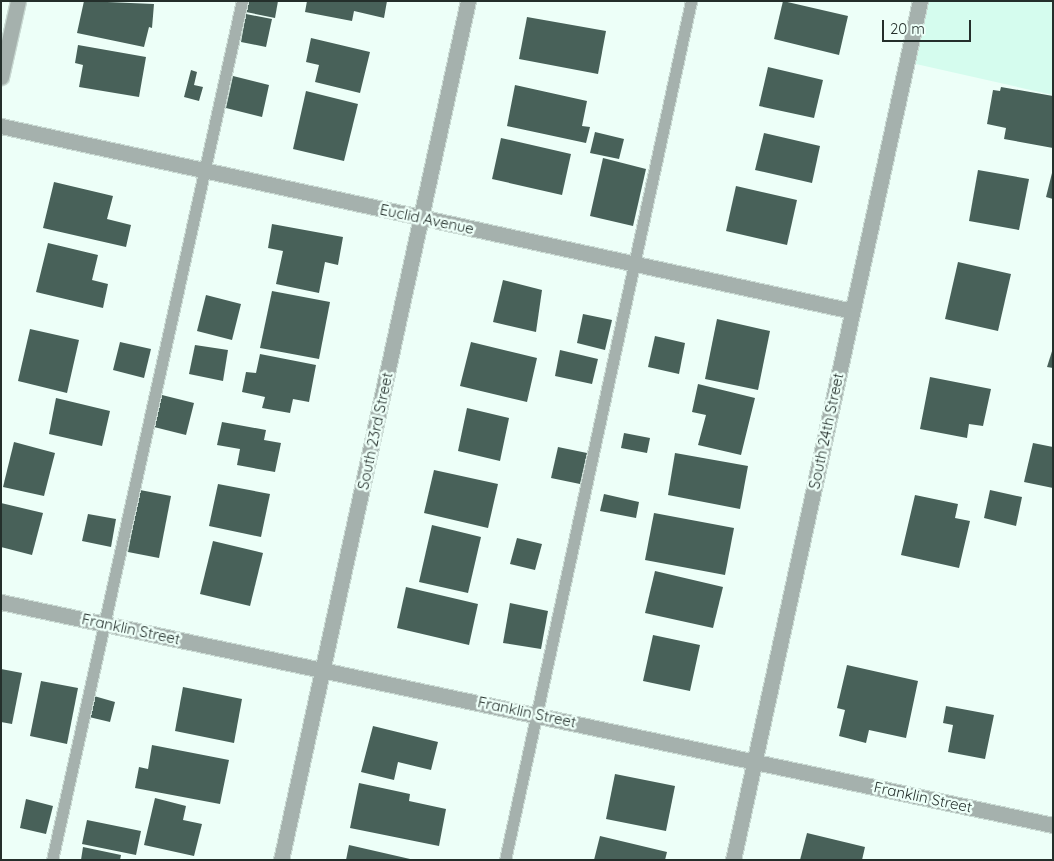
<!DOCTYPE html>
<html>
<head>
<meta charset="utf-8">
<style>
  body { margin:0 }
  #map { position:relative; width:1054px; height:861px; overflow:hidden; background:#edfff8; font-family:Quicksand,sans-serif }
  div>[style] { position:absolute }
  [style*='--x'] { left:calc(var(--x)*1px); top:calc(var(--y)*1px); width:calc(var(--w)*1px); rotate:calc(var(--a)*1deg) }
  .built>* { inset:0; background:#d5fcee }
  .building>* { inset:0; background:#486159 }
  .roads { filter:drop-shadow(1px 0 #c9dad3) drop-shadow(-1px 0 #c9dad3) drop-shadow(0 1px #c9dad3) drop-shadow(0 -1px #c9dad3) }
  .lane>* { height:11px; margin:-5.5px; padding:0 5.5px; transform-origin:5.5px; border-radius:5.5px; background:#a5b1ad }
  .street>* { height:15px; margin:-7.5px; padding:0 7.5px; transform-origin:7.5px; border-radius:7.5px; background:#a5b1ad }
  span { translate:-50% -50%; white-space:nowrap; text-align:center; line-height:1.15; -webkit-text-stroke:5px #edfff8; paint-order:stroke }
  .street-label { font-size:15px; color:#242f2b }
  .frame { position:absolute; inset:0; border:2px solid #242f2b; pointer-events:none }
  .scale { position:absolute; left:882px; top:20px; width:89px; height:22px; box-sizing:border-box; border:2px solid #242f2b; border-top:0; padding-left:6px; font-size:15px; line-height:18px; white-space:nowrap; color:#242f2b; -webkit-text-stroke:4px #edfff8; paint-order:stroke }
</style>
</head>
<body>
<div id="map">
  <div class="built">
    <div style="clip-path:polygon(920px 1px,1053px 1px,1053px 95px,907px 62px)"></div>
  </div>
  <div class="building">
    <div style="clip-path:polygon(84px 1px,154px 4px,152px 28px,149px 27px,144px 47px,77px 33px)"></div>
    <div style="clip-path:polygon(249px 1px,278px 1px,275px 18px,246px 12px)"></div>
    <div style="clip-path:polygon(307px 1px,387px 1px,384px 18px,354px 11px,352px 21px,305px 12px)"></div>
    <div style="clip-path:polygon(783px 1px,848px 16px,839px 55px,774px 39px)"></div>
    <div style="clip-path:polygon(246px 14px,272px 19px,266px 47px,241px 42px)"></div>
    <div style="clip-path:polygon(527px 17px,606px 31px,598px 74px,519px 59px)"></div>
    <div style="clip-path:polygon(311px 38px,370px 52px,360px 93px,315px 82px,319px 65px,306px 62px)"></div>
    <div style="clip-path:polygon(78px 45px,146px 57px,139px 97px,79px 87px,83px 65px,75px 63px)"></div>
    <div style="clip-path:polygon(768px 67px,823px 80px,814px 118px,759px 106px)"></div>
    <div style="clip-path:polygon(191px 70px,197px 72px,194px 85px,203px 87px,199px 101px,184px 97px)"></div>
    <div style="clip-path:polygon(233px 76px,269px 85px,262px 117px,226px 108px)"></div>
    <div style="clip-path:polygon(515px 85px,587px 101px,582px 126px,590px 127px,586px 143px,507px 126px)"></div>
    <div style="clip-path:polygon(1001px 87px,1053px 96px,1053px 148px,1004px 139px,1006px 128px,987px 124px,993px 90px,1000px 91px)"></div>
    <div style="clip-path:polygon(306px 91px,358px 104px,344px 161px,293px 149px)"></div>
    <div style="clip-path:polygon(595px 132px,624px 139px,619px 159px,590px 153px)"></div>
    <div style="clip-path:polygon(764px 133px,820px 146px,812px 183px,755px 170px)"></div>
    <div style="clip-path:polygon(501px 138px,571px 154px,562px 195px,492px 179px)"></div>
    <div style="clip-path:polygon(603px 158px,646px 169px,633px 226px,590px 216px)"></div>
    <div style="clip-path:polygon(1053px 169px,1053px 199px,1046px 197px)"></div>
    <div style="clip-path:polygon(978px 170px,1029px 179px,1019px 230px,969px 221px)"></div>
    <div style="clip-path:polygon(54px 182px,113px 196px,107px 219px,131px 225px,126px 247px,43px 228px)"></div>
    <div style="clip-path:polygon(736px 186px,797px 200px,787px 245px,726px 231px)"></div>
    <div style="clip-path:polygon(272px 224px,343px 237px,338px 265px,325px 262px,319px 293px,276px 284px,283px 251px,268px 248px)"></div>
    <div style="clip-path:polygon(48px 243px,98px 255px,92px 280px,108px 284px,103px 308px,36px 292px)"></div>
    <div style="clip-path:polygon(958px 262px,1011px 274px,998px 331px,945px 319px)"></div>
    <div style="clip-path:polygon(503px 280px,542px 290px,536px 332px,493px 322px)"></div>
    <div style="clip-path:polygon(272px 291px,330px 302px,319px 359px,260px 348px)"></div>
    <div style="clip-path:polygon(206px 295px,241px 304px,232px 340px,197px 331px)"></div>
    <div style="clip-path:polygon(583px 314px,612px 320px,605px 350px,577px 343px)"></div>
    <div style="clip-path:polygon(717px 319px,770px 331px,758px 390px,705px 379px)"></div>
    <div style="clip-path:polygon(30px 329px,79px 340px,67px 393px,18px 381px)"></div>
    <div style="clip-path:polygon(655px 336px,685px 343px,679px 374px,648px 367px)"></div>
    <div style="clip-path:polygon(120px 342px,151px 349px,144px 378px,113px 370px)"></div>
    <div style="clip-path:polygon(471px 342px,537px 358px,527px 402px,460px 386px)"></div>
    <div style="clip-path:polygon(195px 345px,228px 350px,223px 381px,189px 374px)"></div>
    <div style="clip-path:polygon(1053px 348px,1053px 368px,1047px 367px)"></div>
    <div style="clip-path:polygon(560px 350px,598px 359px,592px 384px,555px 376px)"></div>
    <div style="clip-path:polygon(260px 354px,316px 365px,309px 402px,293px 399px,290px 413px,262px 408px,265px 397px,242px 392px,246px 372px,256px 373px)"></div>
    <div style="clip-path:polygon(930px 377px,991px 389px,983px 426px,969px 424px,967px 438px,920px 429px)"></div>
    <div style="clip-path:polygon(698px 384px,755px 398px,741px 455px,698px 445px,706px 415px,692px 412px)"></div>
    <div style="clip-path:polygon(162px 395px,194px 403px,186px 435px,154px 427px)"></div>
    <div style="clip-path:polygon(56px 398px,110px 411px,102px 446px,49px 434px)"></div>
    <div style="clip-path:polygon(467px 408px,509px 418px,500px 461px,458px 451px)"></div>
    <div style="clip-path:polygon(222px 422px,266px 430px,264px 440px,281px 443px,275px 472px,237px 465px,240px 449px,217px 445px)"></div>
    <div style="clip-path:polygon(624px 433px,650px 438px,647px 453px,621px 448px)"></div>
    <div style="clip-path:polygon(14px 442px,55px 453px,44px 496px,3px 487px)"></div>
    <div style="clip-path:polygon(1033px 443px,1053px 447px,1053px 488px,1024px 482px)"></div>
    <div style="clip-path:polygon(558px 447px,587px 453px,580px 484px,551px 478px)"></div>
    <div style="clip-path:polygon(675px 453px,748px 466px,740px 509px,668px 495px)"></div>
    <div style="clip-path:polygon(434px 470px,498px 484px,488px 528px,424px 513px)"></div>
    <div style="clip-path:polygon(218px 484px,270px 494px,261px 537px,209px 526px)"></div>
    <div style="clip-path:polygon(140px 490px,171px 496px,159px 558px,128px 552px)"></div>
    <div style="clip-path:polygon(990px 490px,1022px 497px,1016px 526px,984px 518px)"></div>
    <div style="clip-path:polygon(604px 494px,639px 502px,636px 518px,600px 511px)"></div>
    <div style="clip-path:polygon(915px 495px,958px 504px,955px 518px,970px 521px,959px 568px,901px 555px)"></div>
    <div style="clip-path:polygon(1px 503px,43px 513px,32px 555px,1px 547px)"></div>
    <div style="clip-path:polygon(654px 513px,734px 528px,725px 575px,645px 560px)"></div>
    <div style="clip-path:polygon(88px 514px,116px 519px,111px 547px,82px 541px)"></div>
    <div style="clip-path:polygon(432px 525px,481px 537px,468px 593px,419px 582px)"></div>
    <div style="clip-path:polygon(517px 538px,542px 544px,535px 570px,510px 564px)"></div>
    <div style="clip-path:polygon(213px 541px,263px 553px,250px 606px,200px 594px)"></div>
    <div style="clip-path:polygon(655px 571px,723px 587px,713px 628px,645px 613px)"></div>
    <div style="clip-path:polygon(406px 587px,478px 604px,469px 645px,397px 628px)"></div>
    <div style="clip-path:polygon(510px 603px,548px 611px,541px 649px,503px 643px)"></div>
    <div style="clip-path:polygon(653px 635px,700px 645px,690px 691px,643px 681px)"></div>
    <div style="clip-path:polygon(847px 665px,918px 681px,906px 738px,869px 730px,866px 743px,839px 736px,845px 710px,837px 708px)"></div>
    <div style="clip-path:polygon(1px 669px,22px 673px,12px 724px,1px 722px)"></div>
    <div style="clip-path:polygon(41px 681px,78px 688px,67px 744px,30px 736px)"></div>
    <div style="clip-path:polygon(183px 687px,242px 699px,234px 743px,175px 731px)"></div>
    <div style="clip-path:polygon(94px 696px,115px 702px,110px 722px,89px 717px)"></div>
    <div style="clip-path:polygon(946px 706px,994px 715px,985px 759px,948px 752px,953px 725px,943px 723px)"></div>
    <div style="clip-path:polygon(373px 726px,438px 742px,431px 770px,398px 762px,394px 780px,361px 772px)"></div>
    <div style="clip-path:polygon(152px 745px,229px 760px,220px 804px,135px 788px,139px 767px,148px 769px)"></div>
    <div style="clip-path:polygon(615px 774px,675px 786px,666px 831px,606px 819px)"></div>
    <div style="clip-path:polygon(359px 783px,410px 794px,409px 801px,446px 809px,439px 846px,350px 828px)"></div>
    <div style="clip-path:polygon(155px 798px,186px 806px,183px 820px,202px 824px,194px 856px,144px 845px)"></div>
    <div style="clip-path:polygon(26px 799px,53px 806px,46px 834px,20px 828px)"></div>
    <div style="clip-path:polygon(87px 820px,141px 831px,136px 855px,82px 844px)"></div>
    <div style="clip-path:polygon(807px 833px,865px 847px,862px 860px,800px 860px)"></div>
    <div style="clip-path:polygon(600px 836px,667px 852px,665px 860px,594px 860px)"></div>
    <div style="clip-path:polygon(349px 845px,410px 859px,410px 860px,346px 860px)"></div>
    <div style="clip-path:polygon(83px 847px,121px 855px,120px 860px,81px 860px)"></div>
  </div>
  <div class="roads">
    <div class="lane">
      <div style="--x:52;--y:860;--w:880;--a:-77.53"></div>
      <div style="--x:505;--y:860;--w:879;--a:-77.78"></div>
    </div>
    <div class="street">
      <div style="--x:1;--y:77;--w:78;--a:-77.4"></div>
      <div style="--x:1;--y:126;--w:871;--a:12.26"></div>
      <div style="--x:1;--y:602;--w:1075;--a:11.97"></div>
      <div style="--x:281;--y:860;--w:879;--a:-77.72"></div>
      <div style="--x:733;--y:860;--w:879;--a:-77.72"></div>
    </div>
  </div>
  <div class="street-label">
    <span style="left:427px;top:219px;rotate:12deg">Euclid Avenue</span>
    <span style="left:375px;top:431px;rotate:-78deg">South 23rd Street</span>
    <span style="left:826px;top:431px;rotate:-78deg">South 24th Street</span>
    <span style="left:131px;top:629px;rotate:12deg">Franklin Street</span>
    <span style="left:527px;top:712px;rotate:12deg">Franklin Street</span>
    <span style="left:923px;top:797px;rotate:12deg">Franklin Street</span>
  </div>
  <div class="frame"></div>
  <div class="scale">20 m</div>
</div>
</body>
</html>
